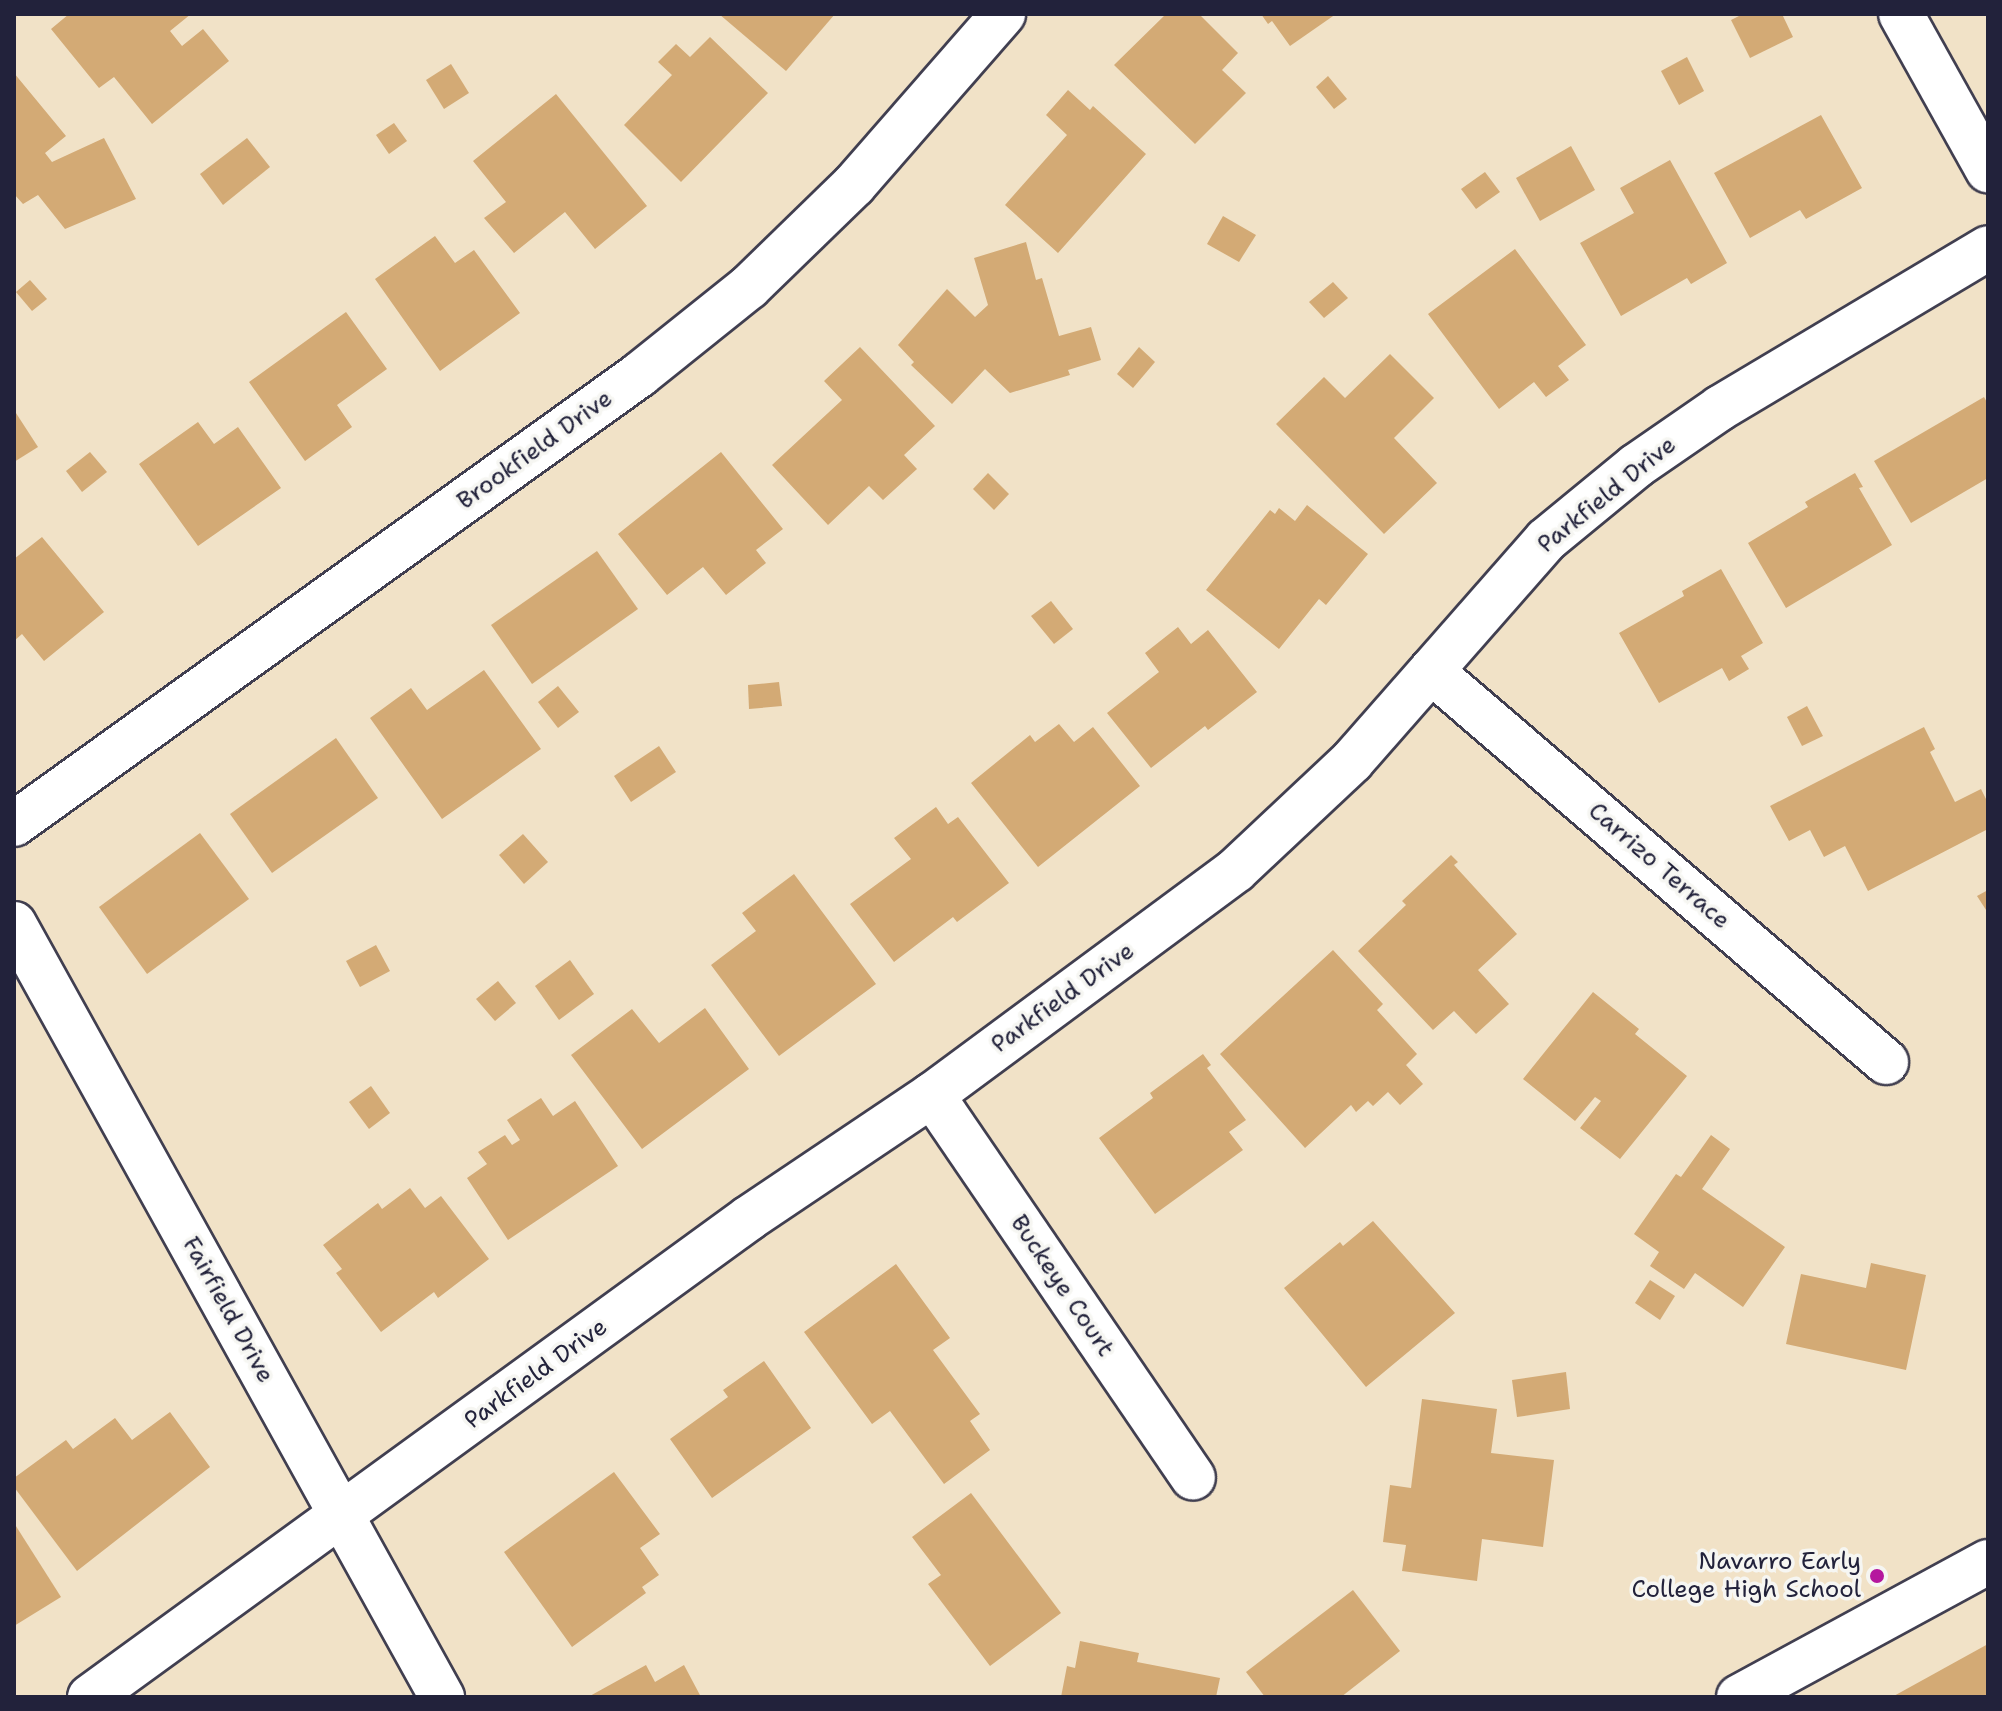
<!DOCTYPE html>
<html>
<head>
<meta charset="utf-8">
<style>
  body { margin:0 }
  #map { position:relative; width:2002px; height:1711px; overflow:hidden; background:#f1e2c7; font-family:"Shantell Sans",sans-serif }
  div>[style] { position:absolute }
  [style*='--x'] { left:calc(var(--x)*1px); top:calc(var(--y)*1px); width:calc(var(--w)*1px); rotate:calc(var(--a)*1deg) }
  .building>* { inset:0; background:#d3aa75 }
  .roads { filter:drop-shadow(2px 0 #413f50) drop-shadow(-2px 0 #413f50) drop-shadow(0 2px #413f50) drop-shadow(0 -2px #413f50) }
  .minor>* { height:44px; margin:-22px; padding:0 22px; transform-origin:22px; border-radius:22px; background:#fff }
  .dots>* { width:22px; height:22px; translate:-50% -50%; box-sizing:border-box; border:4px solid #f6f6f2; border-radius:50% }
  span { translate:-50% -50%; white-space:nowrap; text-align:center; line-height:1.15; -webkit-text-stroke:7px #f6f6f2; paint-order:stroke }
  .street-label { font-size:24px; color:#22223b }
  .poi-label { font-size:24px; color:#22223b }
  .right { translate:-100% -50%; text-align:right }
  .frame { position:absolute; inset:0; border:16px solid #22223b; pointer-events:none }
</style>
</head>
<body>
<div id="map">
  <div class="building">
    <div style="clip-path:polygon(69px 14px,191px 14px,170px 31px,182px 46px,203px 29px,229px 61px,152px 124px,114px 77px,99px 88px,51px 29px)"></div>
    <div style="clip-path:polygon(719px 14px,835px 14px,786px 71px)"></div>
    <div style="clip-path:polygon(1166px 14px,1199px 14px,1238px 53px,1222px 70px,1246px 93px,1195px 144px,1114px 65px)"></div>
    <div style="clip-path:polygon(1261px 14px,1336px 14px,1290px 46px,1272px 21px,1268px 24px)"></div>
    <div style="clip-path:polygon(1743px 14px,1782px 14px,1793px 37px,1750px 58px,1731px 20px)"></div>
    <div style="clip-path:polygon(710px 37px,768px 93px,681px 182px,624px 125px,672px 75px,658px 62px,676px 44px,690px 57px)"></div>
    <div style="clip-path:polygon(1687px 57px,1704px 91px,1679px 105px,1661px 71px)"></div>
    <div style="clip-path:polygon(451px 64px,469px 93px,444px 109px,426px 80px)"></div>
    <div style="clip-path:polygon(14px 73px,66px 136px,45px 153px,52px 162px,104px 138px,136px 199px,65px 229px,38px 195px,23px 204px,14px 194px)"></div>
    <div style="clip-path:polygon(1328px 76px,1347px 99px,1334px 109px,1316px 87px)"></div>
    <div style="clip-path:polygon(1068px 90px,1090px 110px,1093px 106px,1146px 154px,1058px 253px,1005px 205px,1067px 135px,1046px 115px)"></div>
    <div style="clip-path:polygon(556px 94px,647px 206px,595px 249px,565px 212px,514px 253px,484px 218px,506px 202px,473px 161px)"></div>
    <div style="clip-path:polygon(1821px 115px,1862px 188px,1806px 219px,1800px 210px,1750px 238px,1714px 173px)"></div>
    <div style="clip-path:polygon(394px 123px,407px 141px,389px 154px,376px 135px)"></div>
    <div style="clip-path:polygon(247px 138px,270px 167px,223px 205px,200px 174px)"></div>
    <div style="clip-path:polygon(1571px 146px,1595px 190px,1540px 221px,1516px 178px)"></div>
    <div style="clip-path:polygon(1670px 160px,1727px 263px,1691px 284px,1687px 278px,1621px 316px,1580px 243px,1634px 213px,1620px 188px)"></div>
    <div style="clip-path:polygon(1485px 172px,1500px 192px,1476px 209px,1461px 189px)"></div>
    <div style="clip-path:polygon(1223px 216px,1256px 235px,1239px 262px,1207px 244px)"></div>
    <div style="clip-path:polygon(435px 236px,455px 263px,474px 250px,520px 313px,440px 371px,375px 279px)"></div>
    <div style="clip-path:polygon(1026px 242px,1036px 280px,1042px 278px,1059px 336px,1091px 327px,1101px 360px,1068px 370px,1070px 375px,1010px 393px,985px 369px,952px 404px,911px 365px,914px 362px,898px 345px,947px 289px,975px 317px,988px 305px,974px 258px)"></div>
    <div style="clip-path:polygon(1515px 249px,1586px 345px,1558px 366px,1569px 380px,1546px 397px,1534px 382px,1499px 409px,1428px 314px)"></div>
    <div style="clip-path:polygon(30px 280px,47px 299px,32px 311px,16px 292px)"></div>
    <div style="clip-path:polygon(1333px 282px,1348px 298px,1324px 318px,1309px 302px)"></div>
    <div style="clip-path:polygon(346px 312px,387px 369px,337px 405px,352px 427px,305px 461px,249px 382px)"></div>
    <div style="clip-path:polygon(860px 347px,935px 426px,904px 455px,917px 469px,883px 500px,869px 486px,828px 525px,772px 465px,842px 400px,824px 381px)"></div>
    <div style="clip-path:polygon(1139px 347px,1155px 362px,1133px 388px,1117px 374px)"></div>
    <div style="clip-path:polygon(1390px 354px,1434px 398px,1394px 438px,1437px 483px,1384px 534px,1276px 424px,1324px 377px,1345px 398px)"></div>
    <div style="clip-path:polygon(1984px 397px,1988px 404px,1988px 478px,1911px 523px,1874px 461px)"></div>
    <div style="clip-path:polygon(14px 410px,38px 447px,14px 462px)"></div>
    <div style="clip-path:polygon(198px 422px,214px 444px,238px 427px,281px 488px,198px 546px,139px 464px)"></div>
    <div style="clip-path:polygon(90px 452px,107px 472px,82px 492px,66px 471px)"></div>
    <div style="clip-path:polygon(721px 452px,783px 529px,756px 550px,766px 563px,726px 595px,703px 567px,667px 595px,618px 534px)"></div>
    <div style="clip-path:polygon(988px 473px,1009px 494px,994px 510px,973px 489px)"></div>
    <div style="clip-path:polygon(1855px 473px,1863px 487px,1859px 488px,1892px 545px,1786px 608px,1748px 543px,1808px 507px,1805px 502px)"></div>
    <div style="clip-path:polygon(1307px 505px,1368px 554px,1326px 605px,1319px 599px,1279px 649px,1206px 590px,1270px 510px,1275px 514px,1279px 508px,1295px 521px)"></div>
    <div style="clip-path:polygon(42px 537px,104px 612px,44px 661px,22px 634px,14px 641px,14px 559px)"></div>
    <div style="clip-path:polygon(597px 551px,638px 609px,532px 684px,491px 625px)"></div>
    <div style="clip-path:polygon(1721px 569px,1763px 643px,1741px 656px,1749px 669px,1729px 681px,1722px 668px,1659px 703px,1619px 633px,1684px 596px,1682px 591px)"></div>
    <div style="clip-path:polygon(1051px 601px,1073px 629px,1054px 644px,1031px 616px)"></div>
    <div style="clip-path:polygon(1178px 627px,1191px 644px,1208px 630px,1257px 692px,1208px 730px,1205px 726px,1151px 768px,1107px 713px,1159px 672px,1145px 653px)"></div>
    <div style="clip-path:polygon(484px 670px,541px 749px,442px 819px,370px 718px,411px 688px,427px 710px)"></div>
    <div style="clip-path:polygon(779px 682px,782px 706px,749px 709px,748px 685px)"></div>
    <div style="clip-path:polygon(558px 686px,579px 712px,558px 728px,538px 702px)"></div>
    <div style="clip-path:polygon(1807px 706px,1823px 736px,1802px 746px,1787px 717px)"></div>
    <div style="clip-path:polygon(1059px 724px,1074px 742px,1093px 727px,1140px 786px,1038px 867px,971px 783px,1030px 735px,1035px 742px)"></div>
    <div style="clip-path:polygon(1924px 727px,1935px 749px,1930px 752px,1955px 802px,1981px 789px,1988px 803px,1988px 829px,1868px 891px,1845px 846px,1824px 857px,1810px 830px,1789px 841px,1770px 806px)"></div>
    <div style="clip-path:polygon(336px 738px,378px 798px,272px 873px,230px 814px)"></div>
    <div style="clip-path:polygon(659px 746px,676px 772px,631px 802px,614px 776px)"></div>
    <div style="clip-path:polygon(936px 807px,948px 824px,958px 817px,1009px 883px,957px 922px,953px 917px,894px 962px,850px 904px,911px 859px,894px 838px)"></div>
    <div style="clip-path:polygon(200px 833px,249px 899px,147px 974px,99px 907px)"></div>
    <div style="clip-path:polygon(523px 834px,548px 862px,524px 884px,499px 855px)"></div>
    <div style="clip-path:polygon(1451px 855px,1458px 862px,1454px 865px,1517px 934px,1478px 970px,1509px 1004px,1476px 1034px,1454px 1011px,1433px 1030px,1358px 951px,1406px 905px,1402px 901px)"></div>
    <div style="clip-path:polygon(794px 874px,876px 984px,779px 1056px,711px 965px,756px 931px,742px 913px)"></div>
    <div style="clip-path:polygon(1988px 890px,1988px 913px,1977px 896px)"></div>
    <div style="clip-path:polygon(376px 945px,390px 971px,360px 987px,346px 961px)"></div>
    <div style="clip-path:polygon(1333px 950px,1383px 1004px,1377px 1010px,1417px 1054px,1406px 1065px,1423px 1084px,1400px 1105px,1388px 1092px,1373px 1106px,1368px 1101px,1356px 1112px,1351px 1105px,1305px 1148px,1220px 1054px)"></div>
    <div style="clip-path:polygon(570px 960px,594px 994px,559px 1020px,535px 986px)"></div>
    <div style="clip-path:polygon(498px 981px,516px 1003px,495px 1021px,476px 999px)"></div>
    <div style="clip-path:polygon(1593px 992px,1639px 1029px,1635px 1034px,1687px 1076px,1620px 1159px,1580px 1128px,1601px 1101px,1595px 1097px,1575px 1121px,1523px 1079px)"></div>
    <div style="clip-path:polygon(705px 1008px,749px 1069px,642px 1149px,571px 1055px,632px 1009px,659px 1043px)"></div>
    <div style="clip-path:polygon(1203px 1054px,1211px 1065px,1207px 1068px,1246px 1120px,1229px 1132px,1243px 1150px,1155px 1214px,1099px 1138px,1153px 1098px,1150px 1093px)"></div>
    <div style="clip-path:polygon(371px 1086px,390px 1113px,369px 1129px,349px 1102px)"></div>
    <div style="clip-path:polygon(541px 1098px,553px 1116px,575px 1101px,618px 1166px,508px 1240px,467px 1178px,487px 1164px,478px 1152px,505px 1135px,512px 1145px,520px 1140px,507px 1120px)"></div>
    <div style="clip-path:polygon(1711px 1135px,1730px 1149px,1702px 1189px,1785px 1247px,1743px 1307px,1695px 1273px,1684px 1289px,1650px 1266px,1659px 1252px,1634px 1234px,1676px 1174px,1681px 1177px)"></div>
    <div style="clip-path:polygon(410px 1188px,425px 1208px,441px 1196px,489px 1259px,438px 1298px,434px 1292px,381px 1332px,336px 1273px,342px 1269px,323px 1245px,378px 1203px,382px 1209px)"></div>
    <div style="clip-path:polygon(1373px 1221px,1455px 1313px,1366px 1387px,1284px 1288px,1340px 1242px,1343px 1246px)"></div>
    <div style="clip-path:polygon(1871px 1263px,1926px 1275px,1906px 1370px,1786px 1344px,1801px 1274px,1866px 1288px)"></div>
    <div style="clip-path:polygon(896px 1264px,950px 1338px,933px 1350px,980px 1414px,970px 1421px,990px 1450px,944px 1484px,890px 1411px,872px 1424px,804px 1332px)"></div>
    <div style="clip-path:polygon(1650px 1280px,1675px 1296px,1660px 1320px,1635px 1303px)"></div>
    <div style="clip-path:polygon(764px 1361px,811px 1428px,712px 1498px,670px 1439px,728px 1397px,723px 1390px)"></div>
    <div style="clip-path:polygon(1566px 1372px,1570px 1409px,1517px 1417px,1512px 1380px)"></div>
    <div style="clip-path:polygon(1422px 1399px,1497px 1409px,1491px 1453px,1554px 1460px,1543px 1547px,1482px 1539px,1477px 1581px,1402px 1571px,1406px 1545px,1383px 1542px,1390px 1485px,1411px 1488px)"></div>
    <div style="clip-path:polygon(170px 1412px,210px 1467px,77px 1571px,14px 1487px,14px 1478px,66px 1440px,73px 1449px,115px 1418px,132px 1440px)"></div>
    <div style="clip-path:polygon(614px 1472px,660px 1534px,640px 1548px,659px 1575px,642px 1587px,646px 1593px,572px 1647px,504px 1552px)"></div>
    <div style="clip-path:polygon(971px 1493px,1061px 1613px,990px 1666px,928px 1584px,941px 1575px,912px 1537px)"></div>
    <div style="clip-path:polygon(14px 1523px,61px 1597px,14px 1626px)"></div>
    <div style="clip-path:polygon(1353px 1590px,1400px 1651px,1341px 1697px,1265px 1697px,1246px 1672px)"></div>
    <div style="clip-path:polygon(1080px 1641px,1139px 1653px,1137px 1662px,1220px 1678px,1216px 1697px,1061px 1697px,1067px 1666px,1075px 1668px)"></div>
    <div style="clip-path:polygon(1988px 1644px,1988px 1697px,1892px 1697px)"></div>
    <div style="clip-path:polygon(646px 1665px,655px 1682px,684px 1665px,701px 1697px,588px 1697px)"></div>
  </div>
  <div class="roads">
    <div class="minor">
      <div style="--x:1901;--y:14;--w:179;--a:60.9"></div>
      <div style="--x:1431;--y:671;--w:600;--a:40.67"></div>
      <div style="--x:14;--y:824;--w:770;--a:-35.69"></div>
      <div style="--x:639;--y:375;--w:141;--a:-38.7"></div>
      <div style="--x:749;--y:287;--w:146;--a:-44.2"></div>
      <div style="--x:854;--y:185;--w:227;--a:-48.9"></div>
      <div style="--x:14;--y:924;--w:884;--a:61.03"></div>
      <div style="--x:932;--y:1095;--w:463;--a:55.7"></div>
      <div style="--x:90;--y:1697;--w:815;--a:-36.01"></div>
      <div style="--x:749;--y:1218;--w:220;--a:-33.9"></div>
      <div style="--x:932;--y:1095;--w:378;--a:-36.5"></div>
      <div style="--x:1236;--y:870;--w:159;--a:-43.2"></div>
      <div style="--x:1352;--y:761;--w:294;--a:-48.7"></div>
      <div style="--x:1546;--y:540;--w:117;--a:-39.4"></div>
      <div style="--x:1636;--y:466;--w:102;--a:-34.6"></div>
      <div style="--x:1720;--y:408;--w:312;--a:-30.8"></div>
      <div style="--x:1739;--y:1697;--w:283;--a:-28.5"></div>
    </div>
  </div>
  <div class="dots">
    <div style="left:1877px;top:1576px;background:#b5179e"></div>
  </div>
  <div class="street-label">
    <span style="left:535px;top:450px;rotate:-36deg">Brookfield Drive</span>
    <span style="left:1607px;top:495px;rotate:-39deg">Parkfield Drive</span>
    <span style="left:1659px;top:866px;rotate:41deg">Carrizo Terrace</span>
    <span style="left:1063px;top:998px;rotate:-36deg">Parkfield Drive</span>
    <span style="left:1062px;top:1286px;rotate:56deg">Buckeye Court</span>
    <span style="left:228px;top:1310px;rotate:61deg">Fairfield Drive</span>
    <span style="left:536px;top:1374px;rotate:-36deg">Parkfield Drive</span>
  </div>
  <div class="poi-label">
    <span class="right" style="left:1861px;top:1576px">Navarro Early<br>College High School</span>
  </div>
  <div class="frame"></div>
</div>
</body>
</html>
